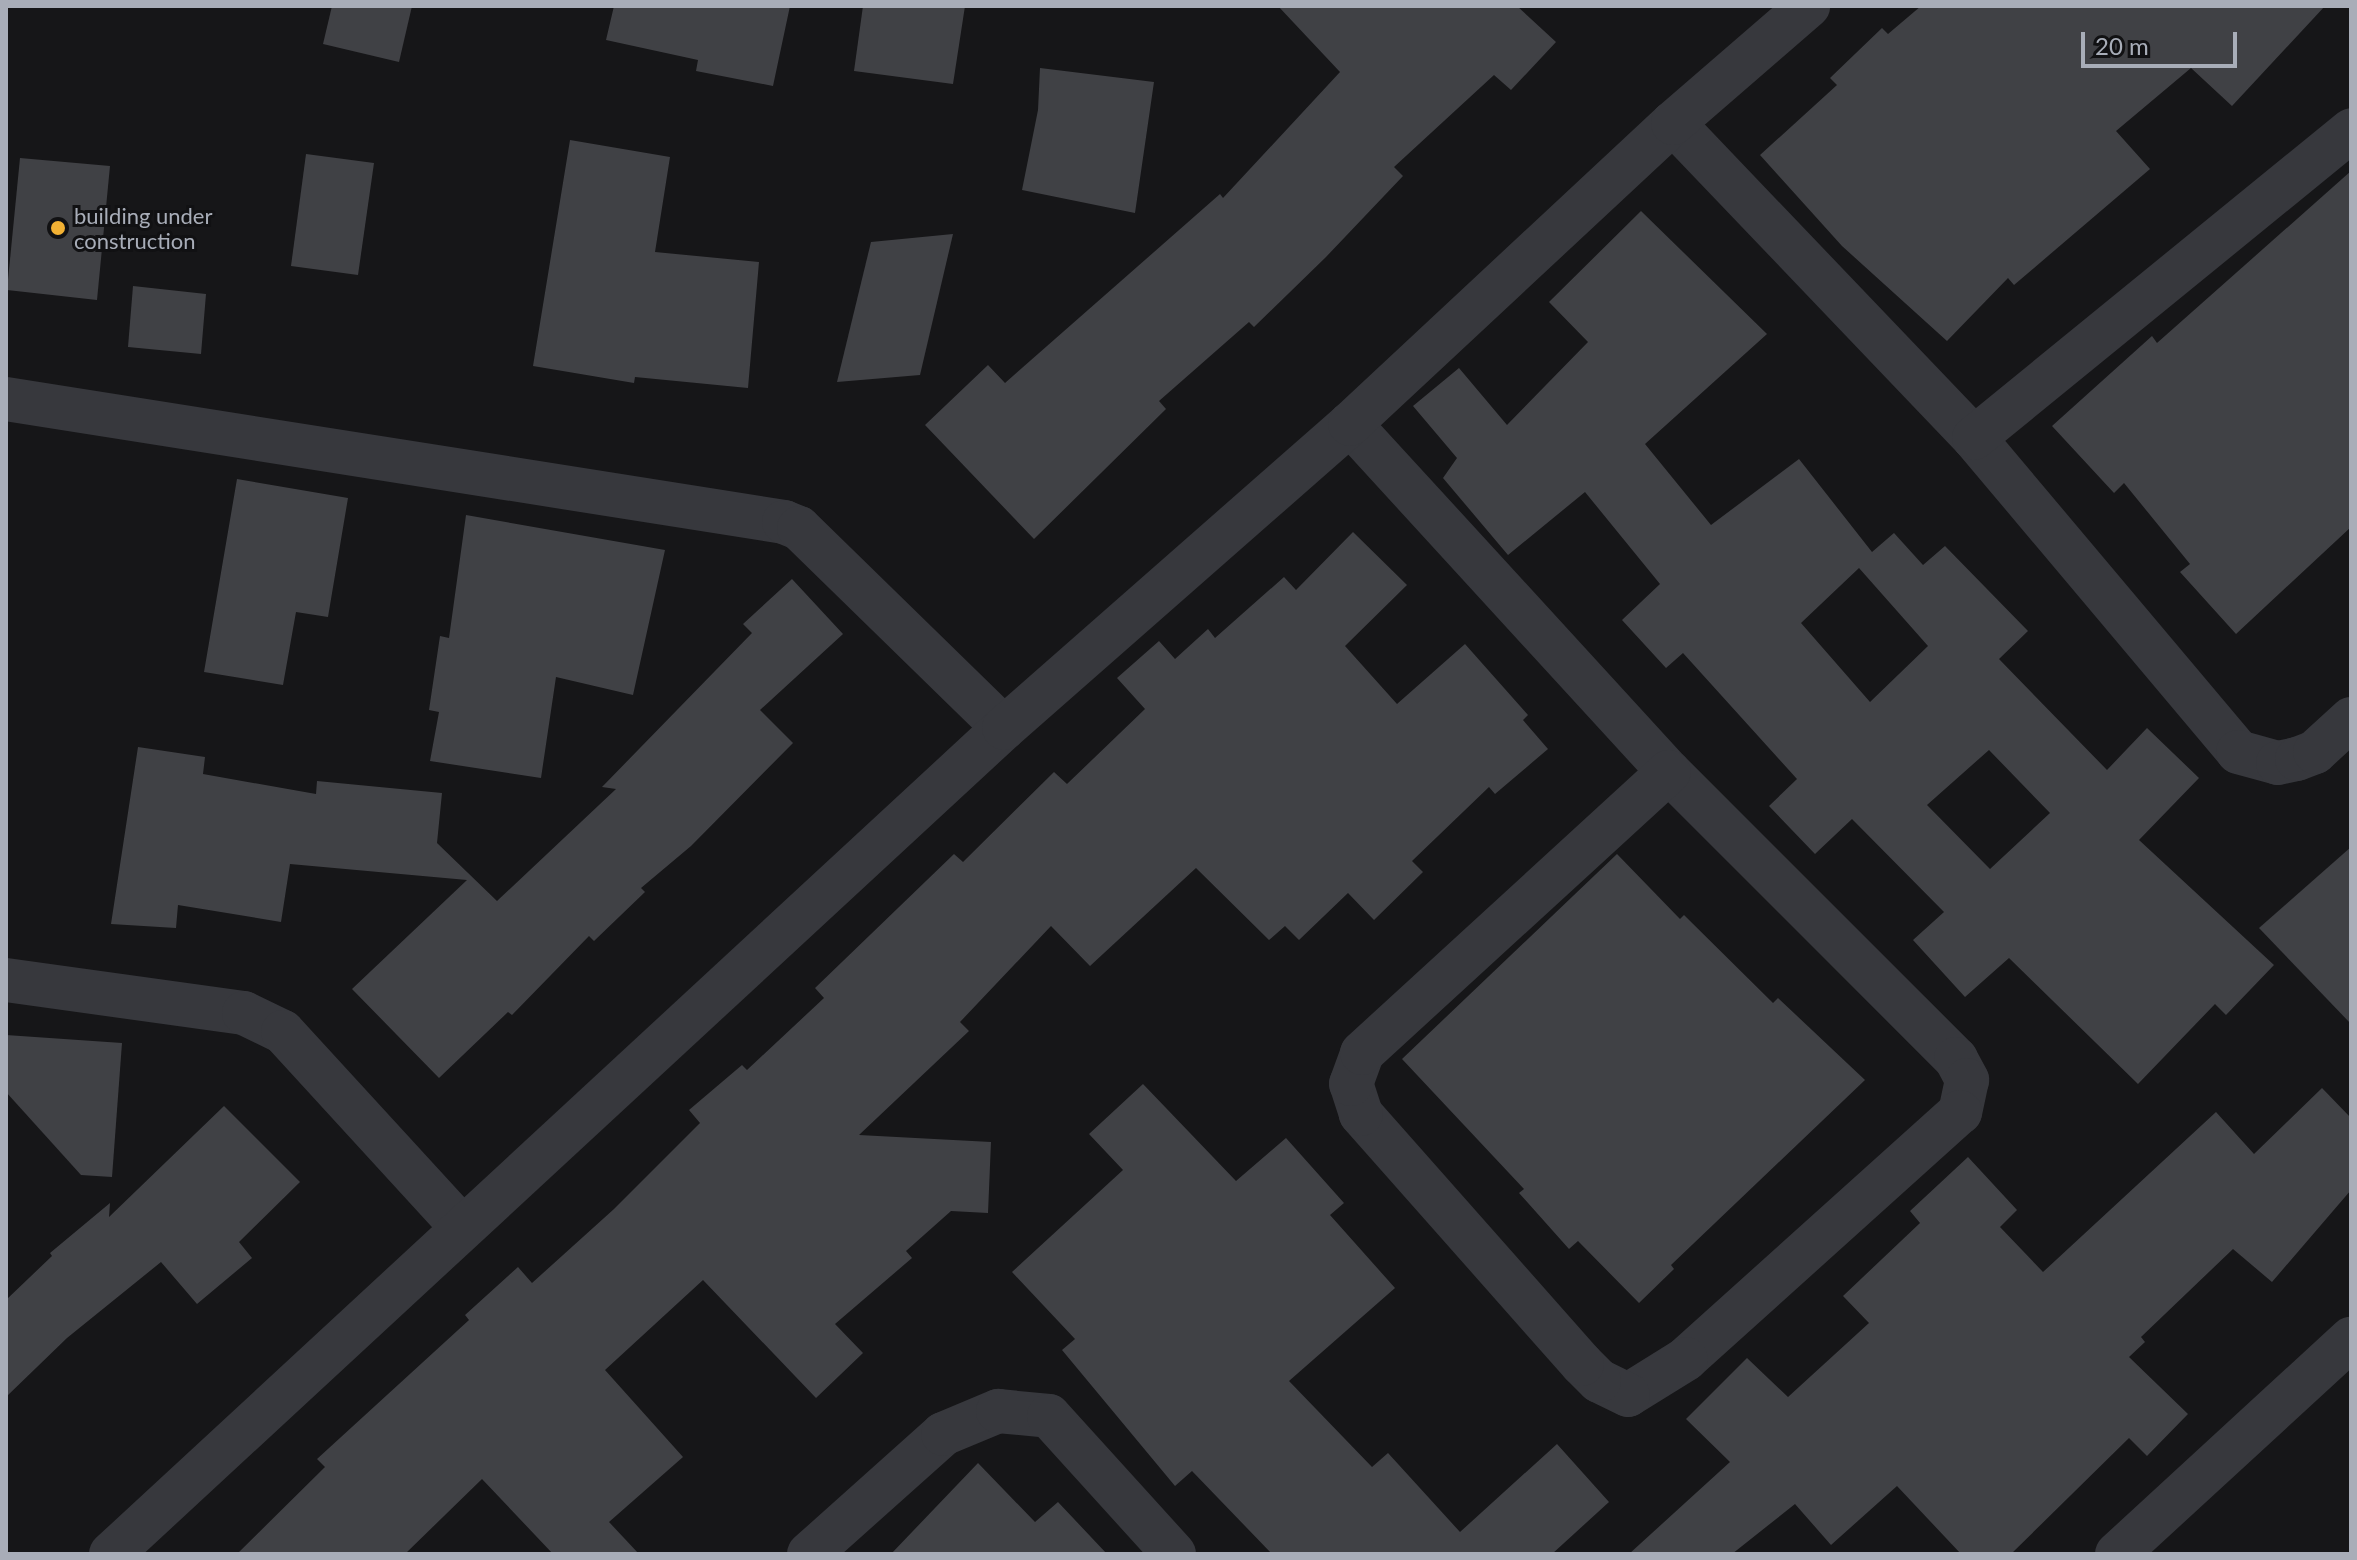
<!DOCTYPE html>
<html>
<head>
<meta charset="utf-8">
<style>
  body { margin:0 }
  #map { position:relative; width:2357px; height:1560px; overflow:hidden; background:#161618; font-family:Lato,sans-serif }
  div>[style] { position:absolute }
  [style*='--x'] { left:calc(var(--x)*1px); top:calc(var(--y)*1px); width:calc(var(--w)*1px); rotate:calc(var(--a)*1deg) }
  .building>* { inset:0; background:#404145 }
  .minor>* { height:44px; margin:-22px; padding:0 22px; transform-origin:22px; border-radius:22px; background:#37383d }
  .dots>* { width:22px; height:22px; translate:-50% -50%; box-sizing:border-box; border:4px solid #111113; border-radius:50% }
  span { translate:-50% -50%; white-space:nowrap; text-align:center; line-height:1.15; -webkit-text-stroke:6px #111113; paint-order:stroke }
  .poi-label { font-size:22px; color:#a8adb8 }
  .left { translate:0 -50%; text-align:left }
  .frame { position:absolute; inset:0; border:8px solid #a8adb8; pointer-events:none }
  .scale { position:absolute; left:2081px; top:32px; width:156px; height:36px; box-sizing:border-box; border:4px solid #a8adb8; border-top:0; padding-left:10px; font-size:24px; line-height:28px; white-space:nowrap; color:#a8adb8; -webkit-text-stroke:6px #111113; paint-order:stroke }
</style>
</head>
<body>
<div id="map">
  <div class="building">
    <div style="clip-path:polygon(332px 6px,412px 6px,399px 62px,323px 44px)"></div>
    <div style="clip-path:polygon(614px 6px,790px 6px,773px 86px,696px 71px,698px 60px,606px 40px)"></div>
    <div style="clip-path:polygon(863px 6px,965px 6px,953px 84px,854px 71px)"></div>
    <div style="clip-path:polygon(1278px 6px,1517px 6px,1556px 42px,1511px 90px,1494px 75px,1394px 167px,1403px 176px,1326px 257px,1254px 327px,1249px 322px,1159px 401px,1166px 409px,1034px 539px,925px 425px,988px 365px,1005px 383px,1220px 194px,1223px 198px,1340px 72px)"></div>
    <div style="clip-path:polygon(1921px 6px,2325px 6px,2232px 106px,2191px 68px,2116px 131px,2150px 169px,2014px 285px,2008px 278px,1947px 341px,1842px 246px,1760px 155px,1837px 85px,1830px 78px,1882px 28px,1888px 34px)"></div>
    <div style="clip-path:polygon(1040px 68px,1154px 82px,1135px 213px,1022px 190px,1038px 110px)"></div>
    <div style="clip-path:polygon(570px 140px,670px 157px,655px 252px,759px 262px,748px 388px,635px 377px,634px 383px,533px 366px)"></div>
    <div style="clip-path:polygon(306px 154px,374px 163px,358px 275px,291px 266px)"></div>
    <div style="clip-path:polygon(20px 158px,110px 166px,97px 300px,7px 290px)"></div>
    <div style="clip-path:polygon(2351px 171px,2351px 527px,2236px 634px,2180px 572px,2190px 564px,2124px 483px,2114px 493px,2052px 426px,2152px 336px,2157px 343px)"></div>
    <div style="clip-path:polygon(evenodd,1641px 211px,1767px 334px,1645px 444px,1711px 525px,1799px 459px,1872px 552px,1894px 533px,1923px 565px,1945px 546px,2028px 631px,1999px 659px,2107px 770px,2147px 728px,2199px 778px,2139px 840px,2274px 965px,2226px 1015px,2215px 1004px,2138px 1084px,2009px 958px,1965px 997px,1913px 940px,1944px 912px,1852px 819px,1815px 854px,1769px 806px,1797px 779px,1683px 653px,1666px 668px,1622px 620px,1660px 584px,1585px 492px,1508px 555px,1443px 478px,1457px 458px,1413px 406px,1459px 368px,1507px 425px,1588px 342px,1549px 302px,1641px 211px,1859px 568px,1928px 646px,1870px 702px,1801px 623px,1859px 568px,1641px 211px,1989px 750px,2050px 813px,1990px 869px,1927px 805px,1989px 750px)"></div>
    <div style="clip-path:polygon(953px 234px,920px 375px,837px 382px,871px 242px)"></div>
    <div style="clip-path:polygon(133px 286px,206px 294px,201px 354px,128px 347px)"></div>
    <div style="clip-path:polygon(237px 479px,348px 498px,328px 617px,296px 612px,283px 685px,204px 672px)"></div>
    <div style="clip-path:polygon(466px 515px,665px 550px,633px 695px,556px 677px,541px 778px,430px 761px,439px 712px,429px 710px,440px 636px,449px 638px)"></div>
    <div style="clip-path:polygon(1353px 532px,1407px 585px,1345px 646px,1397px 704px,1465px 644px,1528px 715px,1523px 720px,1548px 749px,1495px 794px,1489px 787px,1412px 861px,1423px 872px,1374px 920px,1348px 893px,1299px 940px,1285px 926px,1269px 940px,1196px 868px,1090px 966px,1051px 926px,960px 1022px,969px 1031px,859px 1135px,991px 1142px,988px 1213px,951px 1211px,906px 1251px,912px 1258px,835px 1324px,863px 1353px,816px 1398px,703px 1280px,605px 1370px,683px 1457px,609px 1522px,639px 1554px,553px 1554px,482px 1479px,405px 1554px,237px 1554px,325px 1467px,317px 1459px,469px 1320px,465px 1315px,518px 1267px,532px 1283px,614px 1209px,700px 1123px,689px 1110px,742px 1065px,747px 1070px,824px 998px,815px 988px,954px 854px,963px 862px,1054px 772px,1067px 784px,1145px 709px,1117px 678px,1159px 641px,1175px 659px,1208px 629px,1215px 638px,1284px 577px,1296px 590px)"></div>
    <div style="clip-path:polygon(792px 579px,843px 634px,760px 710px,793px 743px,691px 846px,641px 888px,645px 892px,594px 941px,589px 936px,512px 1015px,508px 1012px,439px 1078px,352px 989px,467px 880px,290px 864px,281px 922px,178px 905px,176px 928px,111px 924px,138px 747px,205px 757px,203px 774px,316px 794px,317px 781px,442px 793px,437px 843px,497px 901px,616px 789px,602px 787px,752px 633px,743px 624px)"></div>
    <div style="clip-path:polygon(2351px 847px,2351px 1024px,2259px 928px)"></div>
    <div style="clip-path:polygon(1617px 854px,1680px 919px,1684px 915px,1773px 1003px,1778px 998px,1865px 1080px,1671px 1265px,1674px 1269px,1639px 1303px,1578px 1241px,1569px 1249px,1519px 1193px,1524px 1189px,1402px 1059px)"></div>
    <div style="clip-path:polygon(6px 1035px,122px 1043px,112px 1177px,81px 1175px,6px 1092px)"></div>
    <div style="clip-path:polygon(1143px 1084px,1236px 1181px,1286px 1138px,1344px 1203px,1330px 1215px,1395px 1288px,1289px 1381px,1372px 1467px,1388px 1453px,1460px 1532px,1557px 1444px,1609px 1502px,1552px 1554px,1272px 1554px,1192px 1471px,1175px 1486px,1062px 1350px,1075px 1339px,1012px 1272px,1123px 1170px,1089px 1134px)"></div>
    <div style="clip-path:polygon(2322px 1088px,2351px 1118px,2351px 1190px,2272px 1282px,2233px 1249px,2141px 1337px,2145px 1342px,2129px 1357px,2188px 1414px,2147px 1456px,2129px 1438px,2011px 1554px,1961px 1554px,1897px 1486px,1831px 1545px,1795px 1504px,1732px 1554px,1629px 1554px,1730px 1462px,1686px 1419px,1747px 1358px,1788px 1397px,1869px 1323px,1843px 1296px,1920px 1223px,1910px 1211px,1968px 1157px,2017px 1210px,2000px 1227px,2043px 1272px,2216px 1112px,2254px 1154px)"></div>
    <div style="clip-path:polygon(224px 1106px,300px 1182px,239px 1242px,252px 1258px,197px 1304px,161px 1262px,67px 1338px,6px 1397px,6px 1300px,52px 1256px,50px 1253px,110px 1203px,109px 1217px)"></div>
    <div style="clip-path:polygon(978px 1463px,1035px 1522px,1058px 1502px,1107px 1554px,891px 1554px)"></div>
  </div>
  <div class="minor">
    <div style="--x:1673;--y:123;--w:436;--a:46.3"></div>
    <div style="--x:1974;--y:438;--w:410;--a:49.9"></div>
    <div style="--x:2238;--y:752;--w:41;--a:15.4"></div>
    <div style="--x:2278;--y:763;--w:19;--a:-12"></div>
    <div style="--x:2297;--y:759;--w:19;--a:-21"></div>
    <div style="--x:2315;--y:752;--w:49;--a:-42.5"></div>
    <div style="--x:6;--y:399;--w:788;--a:8.98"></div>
    <div style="--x:784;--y:522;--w:16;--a:22"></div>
    <div style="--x:799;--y:528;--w:286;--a:44.3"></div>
    <div style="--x:1350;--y:424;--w:472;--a:47.5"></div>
    <div style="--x:1669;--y:772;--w:406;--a:45"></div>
    <div style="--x:1956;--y:1059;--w:24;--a:62"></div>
    <div style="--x:1967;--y:1080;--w:33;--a:102"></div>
    <div style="--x:1960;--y:1112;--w:369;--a:138"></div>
    <div style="--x:1686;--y:1359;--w:68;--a:148.2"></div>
    <div style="--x:1628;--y:1395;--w:32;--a:-154"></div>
    <div style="--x:1599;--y:1381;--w:24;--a:-135"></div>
    <div style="--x:1582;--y:1364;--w:334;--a:-131.5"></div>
    <div style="--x:1361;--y:1114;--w:32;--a:-108"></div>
    <div style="--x:1351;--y:1084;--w:33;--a:-70"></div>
    <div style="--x:1362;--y:1053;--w:416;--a:-42.5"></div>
    <div style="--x:1974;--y:438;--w:487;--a:-39.2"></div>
    <div style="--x:6;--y:980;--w:240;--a:7.9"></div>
    <div style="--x:244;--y:1013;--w:43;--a:26"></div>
    <div style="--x:283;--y:1032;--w:263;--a:47.5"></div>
    <div style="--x:111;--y:1554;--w:1216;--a:-42.77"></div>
    <div style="--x:1004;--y:728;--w:461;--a:-41.3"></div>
    <div style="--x:1350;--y:424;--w:442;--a:-43"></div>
    <div style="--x:1673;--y:123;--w:179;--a:-40.9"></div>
    <div style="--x:809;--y:1554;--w:180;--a:-41.8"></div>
    <div style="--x:943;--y:1434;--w:60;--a:-22.7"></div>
    <div style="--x:998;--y:1411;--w:51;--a:5.6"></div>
    <div style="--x:1049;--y:1416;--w:186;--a:47.8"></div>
    <div style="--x:2117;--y:1554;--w:318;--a:-42.6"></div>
  </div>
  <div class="dots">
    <div style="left:58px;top:228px;background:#f2b134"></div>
  </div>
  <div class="poi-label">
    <span class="left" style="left:74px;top:228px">building under<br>construction</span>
  </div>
  <div class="frame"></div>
  <div class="scale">20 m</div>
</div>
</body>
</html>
